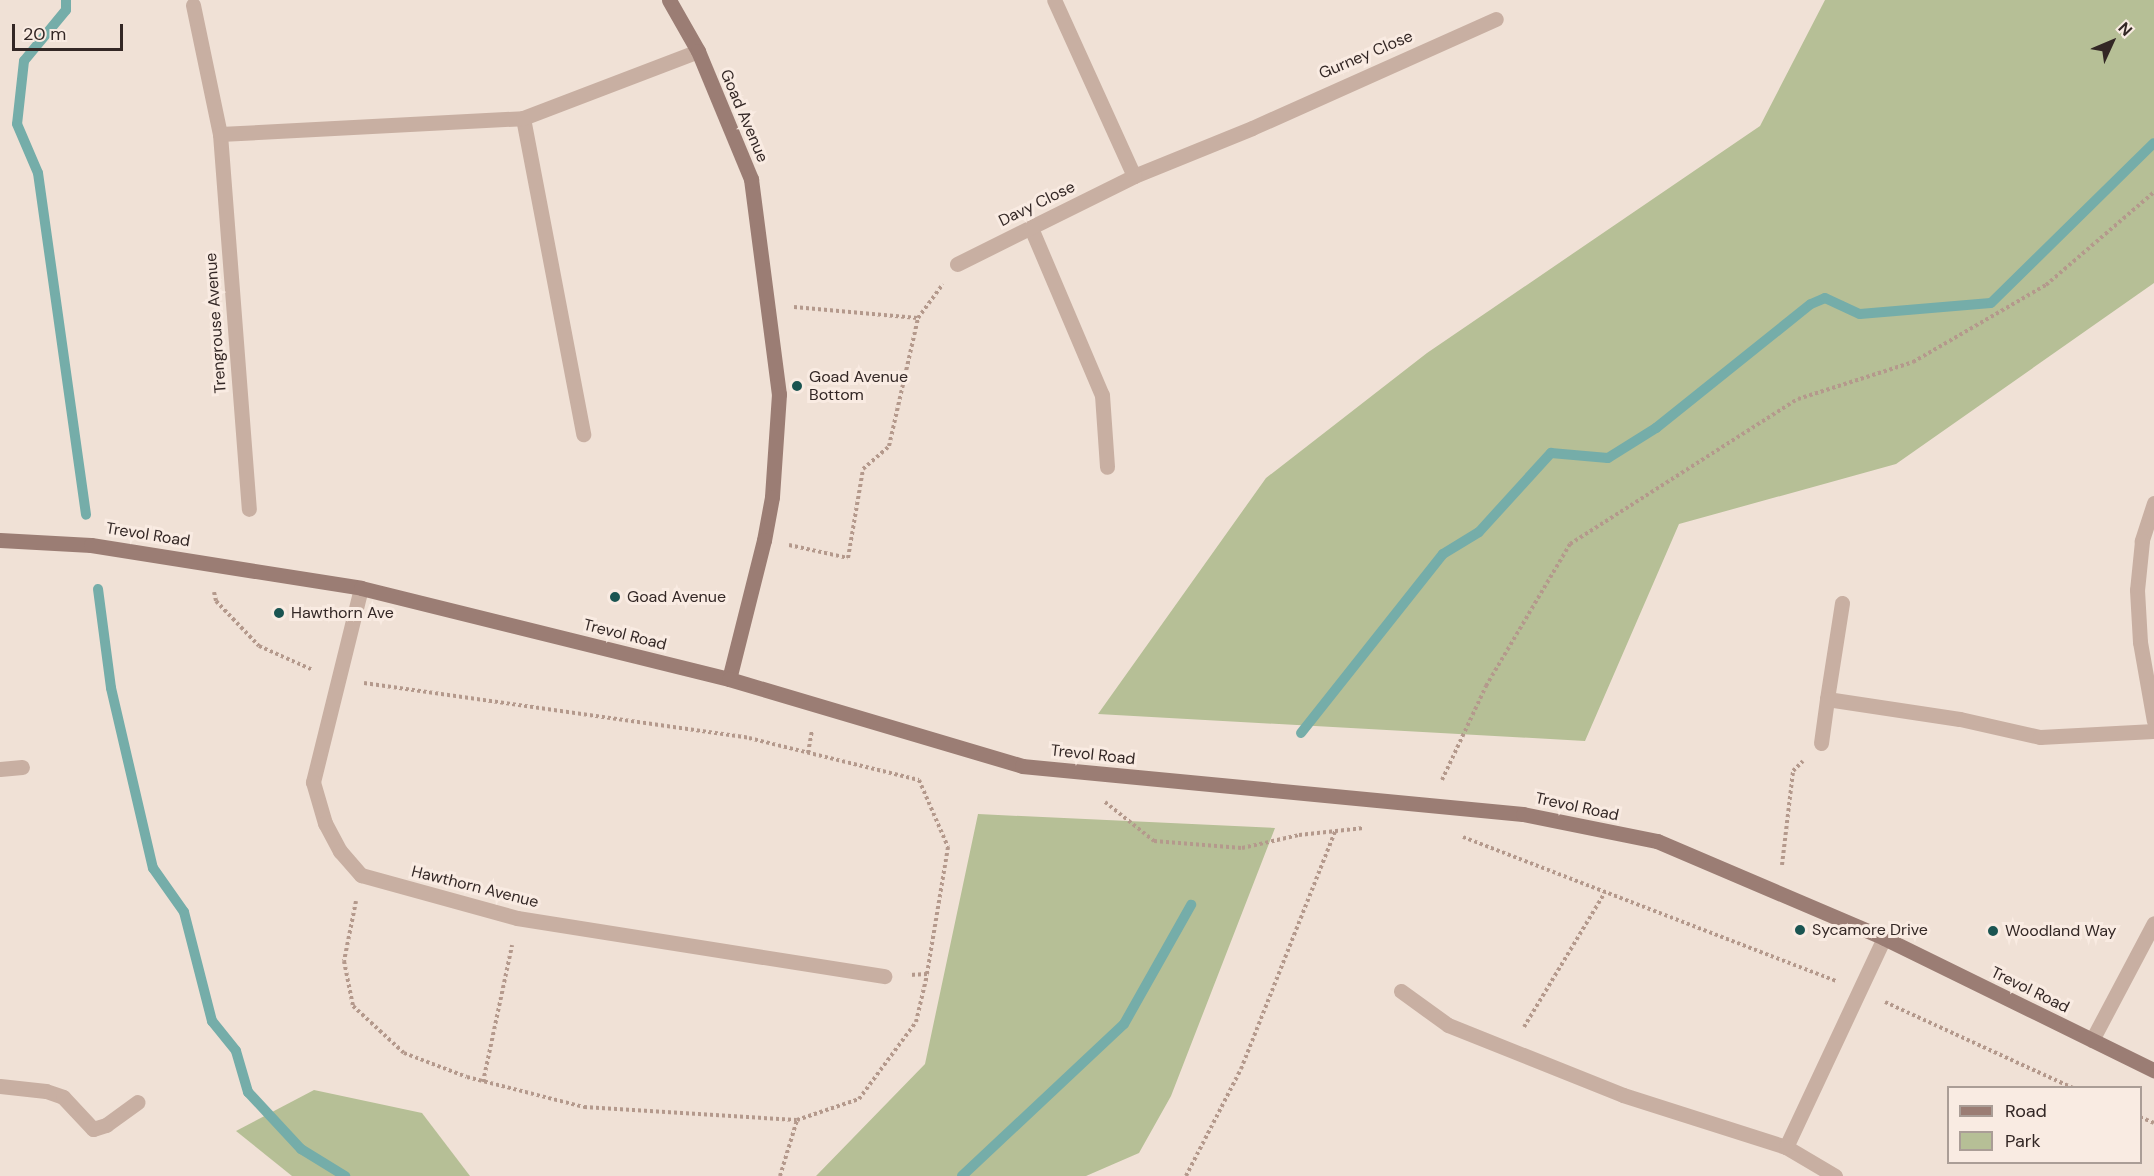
<!DOCTYPE html>
<html>
<head>
<meta charset="utf-8">
<style>
  body { margin:0 }
  #map { position:relative; width:2154px; height:1176px; overflow:hidden; background:#f0e1d6; font-family:"DM Sans",sans-serif }
  div>[style] { position:absolute }
  [style*='--x'] { left:calc(var(--x)*1px); top:calc(var(--y)*1px); width:calc(var(--w)*1px); rotate:calc(var(--a)*1deg) }
  .green>* { inset:0; background:#b6bf96 }
  .stream>* { height:10px; margin:-5px; padding:0 5px; transform-origin:5px; border-radius:5px; background:#75ada9 }
  .path>* { height:4px; margin-top:-2px; transform-origin:0; background:repeating-linear-gradient(90deg,#b4998c 0 3px,transparent 0 6px) }
  .lane>* { height:15px; margin:-7.5px; padding:0 7.5px; transform-origin:7.5px; border-radius:7.5px; background:#c8afa2 }
  .street>* { height:15px; margin:-7.5px; padding:0 7.5px; transform-origin:7.5px; border-radius:7.5px; background:#c8afa2 }
  .secondary>* { height:15px; margin:-7.5px; padding:0 7.5px; transform-origin:7.5px; border-radius:7.5px; background:#9b7d74 }
  .dots>* { width:16px; height:16px; translate:-50% -50%; box-sizing:border-box; border:3px solid #f9ebe2; border-radius:50% }
  span { translate:-50% -50%; white-space:nowrap; text-align:center; line-height:1.15; -webkit-text-stroke:6px #f9ebe2; paint-order:stroke }
  .street-label { font-size:16px; color:#332725 }
  .poi-label { font-size:16px; color:#332725 }
  .left { translate:0 -50%; text-align:left }
  .legend { position:absolute; left:1947px; top:1086px; width:195px; height:78px; box-sizing:border-box; background:#f9ebe2; border:2px solid #aa9d96; margin:0; padding:8px 10px; list-style:none; font-size:18px; color:#332725 }
  .legend li { display:flex; align-items:center; gap:12px; height:30px }
  .legend b { width:30px; border:2px solid #aa9d96 }
  .north { position:absolute; left:2082px; top:12px; width:60px; height:60px; -webkit-text-stroke:4px #f9ebe2; paint-order:stroke; rotate:46deg; font-size:16px; font-weight:700; line-height:24px; text-align:center; color:#332725 }
  .north::after { content:''; display:block; margin:auto; width:21px; height:27px; background:#332725; clip-path:polygon(50% 0,100% 100%,50% 72%,0 100%) }
  .scale { position:absolute; left:12px; top:24px; width:111px; height:27px; box-sizing:border-box; border:3px solid #332725; border-top:0; padding-left:8px; font-size:18px; line-height:21px; white-space:nowrap; color:#332725; -webkit-text-stroke:4px #f9ebe2; paint-order:stroke }
</style>
</head>
<body>
<div id="map">
  <div class="green">
    <div style="clip-path:polygon(1825px 0,2154px 0,2154px 283px,1896px 464px,1679px 524px,1585px 741px,1098px 714px,1266px 478px,1427px 353px,1760px 126px)"></div>
    <div style="clip-path:polygon(978px 814px,1275px 828px,1171px 1096px,1139px 1153px,1086px 1176px,816px 1176px,925px 1064px)"></div>
    <div style="clip-path:polygon(314px 1090px,422px 1113px,470px 1176px,292px 1176px,236px 1131px)"></div>
  </div>
  <div class="stream">
    <div style="--x:66;--y:0;--w:10;--a:90"></div>
    <div style="--x:66;--y:10;--w:66;--a:129.5"></div>
    <div style="--x:24;--y:61;--w:63;--a:96.3"></div>
    <div style="--x:17;--y:124;--w:53;--a:66.8"></div>
    <div style="--x:38;--y:173;--w:345;--a:82"></div>
    <div style="--x:98;--y:589;--w:100;--a:82.5"></div>
    <div style="--x:111;--y:688;--w:185;--a:76.9"></div>
    <div style="--x:153;--y:868;--w:54;--a:54.8"></div>
    <div style="--x:184;--y:912;--w:113;--a:75.6"></div>
    <div style="--x:212;--y:1021;--w:38;--a:51"></div>
    <div style="--x:236;--y:1051;--w:43;--a:73.7"></div>
    <div style="--x:248;--y:1092;--w:78;--a:47.1"></div>
    <div style="--x:301;--y:1149;--w:52;--a:31.5"></div>
    <div style="--x:1301;--y:733;--w:228;--a:-51.6"></div>
    <div style="--x:1443;--y:554;--w:42;--a:-31.4"></div>
    <div style="--x:1479;--y:532;--w:107;--a:-47.7"></div>
    <div style="--x:1551;--y:453;--w:57;--a:5"></div>
    <div style="--x:1608;--y:458;--w:57;--a:-32"></div>
    <div style="--x:1656;--y:428;--w:198;--a:-38.7"></div>
    <div style="--x:1811;--y:304;--w:15;--a:-23"></div>
    <div style="--x:1825;--y:298;--w:38;--a:25"></div>
    <div style="--x:1860;--y:314;--w:131;--a:-4.8"></div>
    <div style="--x:1991;--y:303;--w:228;--a:-44.5"></div>
    <div style="--x:962;--y:1176;--w:222;--a:-43.2"></div>
    <div style="--x:1124;--y:1024;--w:137;--a:-60.6"></div>
  </div>
  <div class="path">
    <div style="--x:794;--y:307;--w:124;--a:5.1"></div>
    <div style="--x:789;--y:545;--w:60;--a:12.4"></div>
    <div style="--x:848;--y:558;--w:90;--a:-80.4"></div>
    <div style="--x:863;--y:469;--w:35;--a:-41"></div>
    <div style="--x:889;--y:446;--w:131;--a:-77.2"></div>
    <div style="--x:918;--y:318;--w:42;--a:-53.7"></div>
    <div style="--x:214;--y:592;--w:9;--a:77"></div>
    <div style="--x:216;--y:601;--w:62;--a:46.3"></div>
    <div style="--x:259;--y:646;--w:59;--a:24"></div>
    <div style="--x:364;--y:683;--w:389;--a:8.1"></div>
    <div style="--x:749;--y:738;--w:175;--a:13.9"></div>
    <div style="--x:919;--y:780;--w:73;--a:66.6"></div>
    <div style="--x:948;--y:847;--w:129;--a:99.4"></div>
    <div style="--x:927;--y:974;--w:18;--a:177"></div>
    <div style="--x:808;--y:753;--w:23;--a:-80"></div>
    <div style="--x:1442;--y:780;--w:104;--a:-64.9"></div>
    <div style="--x:1486;--y:686;--w:165;--a:-59.4"></div>
    <div style="--x:1570;--y:544;--w:270;--a:-32.5"></div>
    <div style="--x:1798;--y:399;--w:121;--a:-17.8"></div>
    <div style="--x:1913;--y:362;--w:154;--a:-30.1"></div>
    <div style="--x:2046;--y:285;--w:143;--a:-40.7"></div>
    <div style="--x:1105;--y:802;--w:63;--a:38.5"></div>
    <div style="--x:1154;--y:841;--w:88;--a:4.5"></div>
    <div style="--x:1242;--y:848;--w:58;--a:-12.8"></div>
    <div style="--x:1299;--y:835;--w:65;--a:-6.1"></div>
    <div style="--x:1463;--y:837;--w:400;--a:21.1"></div>
    <div style="--x:1782;--y:865;--w:95;--a:-83.3"></div>
    <div style="--x:1793;--y:771;--w:14;--a:-45"></div>
    <div style="--x:356;--y:901;--w:61;--a:101.3"></div>
    <div style="--x:344;--y:961;--w:46;--a:78.7"></div>
    <div style="--x:353;--y:1006;--w:69;--a:42.7"></div>
    <div style="--x:404;--y:1053;--w:67;--a:20.9"></div>
    <div style="--x:467;--y:1077;--w:121;--a:14.4"></div>
    <div style="--x:584;--y:1107;--w:213;--a:3.5"></div>
    <div style="--x:797;--y:1120;--w:65;--a:-18.7"></div>
    <div style="--x:859;--y:1099;--w:96;--a:-53.5"></div>
    <div style="--x:916;--y:1022;--w:48;--a:-76.8"></div>
    <div style="--x:1885;--y:1002;--w:207;--a:24.6"></div>
    <div style="--x:1524;--y:1027;--w:157;--a:-59"></div>
    <div style="--x:483;--y:1082;--w:140;--a:-78"></div>
    <div style="--x:2140;--y:1117;--w:15;--a:23"></div>
    <div style="--x:780;--y:1176;--w:59;--a:-73.1"></div>
    <div style="--x:1186;--y:1176;--w:120;--a:-62.8"></div>
    <div style="--x:1241;--y:1069;--w:256;--a:-68.4"></div>
  </div>
  <div class="lane">
    <div style="--x:1031;--y:228;--w:181;--a:67"></div>
    <div style="--x:1102;--y:395;--w:72;--a:86"></div>
    <div style="--x:0;--y:769;--w:22;--a:-5"></div>
  </div>
  <div class="street">
    <div style="--x:193;--y:5;--w:132;--a:78.2"></div>
    <div style="--x:220;--y:134;--w:376;--a:85.6"></div>
    <div style="--x:523;--y:118;--w:322;--a:79.2"></div>
    <div style="--x:220;--y:134;--w:303;--a:-3"></div>
    <div style="--x:523;--y:118;--w:187;--a:-20.9"></div>
    <div style="--x:1134;--y:176;--w:127;--a:-22.1"></div>
    <div style="--x:1252;--y:128;--w:267;--a:-24.1"></div>
    <div style="--x:957;--y:264;--w:198;--a:-26.4"></div>
    <div style="--x:1134;--y:176;--w:193;--a:-114.4"></div>
    <div style="--x:2154;--y:503;--w:40;--a:108"></div>
    <div style="--x:2142;--y:541;--w:49;--a:95.8"></div>
    <div style="--x:2137;--y:590;--w:52;--a:86.7"></div>
    <div style="--x:2140;--y:642;--w:80;--a:80"></div>
    <div style="--x:361;--y:588;--w:200;--a:103.9"></div>
    <div style="--x:313;--y:782;--w:43;--a:73.7"></div>
    <div style="--x:325;--y:823;--w:32;--a:62"></div>
    <div style="--x:340;--y:851;--w:32;--a:49"></div>
    <div style="--x:361;--y:875;--w:162;--a:15.4"></div>
    <div style="--x:517;--y:918;--w:372;--a:9"></div>
    <div style="--x:1842;--y:603;--w:97;--a:98.9"></div>
    <div style="--x:1827;--y:699;--w:134;--a:8.6"></div>
    <div style="--x:1960;--y:719;--w:82;--a:12.7"></div>
    <div style="--x:2040;--y:737;--w:114;--a:-3"></div>
    <div style="--x:1821;--y:743;--w:44;--a:-82.2"></div>
    <div style="--x:1401;--y:991;--w:58;--a:35.9"></div>
    <div style="--x:1448;--y:1025;--w:188;--a:21.8"></div>
    <div style="--x:1623;--y:1095;--w:171;--a:17.7"></div>
    <div style="--x:1786;--y:1147;--w:57;--a:30.6"></div>
    <div style="--x:2092;--y:1040;--w:132;--a:-62.1"></div>
    <div style="--x:0;--y:1086;--w:46;--a:6.2"></div>
    <div style="--x:46;--y:1091;--w:18;--a:19"></div>
    <div style="--x:63;--y:1097;--w:44;--a:46.8"></div>
    <div style="--x:93;--y:1129;--w:14;--a:-17"></div>
    <div style="--x:106;--y:1125;--w:39;--a:-36"></div>
    <div style="--x:1786;--y:1147;--w:231;--a:-64.9"></div>
  </div>
  <div class="secondary">
    <div style="--x:669;--y:0;--w:59;--a:60.4"></div>
    <div style="--x:698;--y:51;--w:139;--a:67.5"></div>
    <div style="--x:751;--y:179;--w:217;--a:82.6"></div>
    <div style="--x:779;--y:394;--w:103;--a:93.9"></div>
    <div style="--x:772;--y:497;--w:44;--a:100.5"></div>
    <div style="--x:764;--y:540;--w:143;--a:104.1"></div>
    <div style="--x:0;--y:540;--w:91;--a:3.1"></div>
    <div style="--x:91;--y:545;--w:273;--a:9"></div>
    <div style="--x:361;--y:588;--w:379;--a:13.9"></div>
    <div style="--x:729;--y:679;--w:306;--a:16.5"></div>
    <div style="--x:1022;--y:766;--w:503;--a:5.47"></div>
    <div style="--x:1523;--y:814;--w:137;--a:11.4"></div>
    <div style="--x:1657;--y:841;--w:247;--a:23.1"></div>
    <div style="--x:1884;--y:938;--w:301;--a:26.1"></div>
  </div>
  <div class="dots">
    <div style="left:797px;top:386px;background:#1a5451"></div>
    <div style="left:615px;top:597px;background:#1a5451"></div>
    <div style="left:279px;top:613px;background:#1a5451"></div>
    <div style="left:1800px;top:930px;background:#1a5451"></div>
    <div style="left:1993px;top:931px;background:#1a5451"></div>
  </div>
  <div class="street-label">
    <span style="left:1366px;top:55px;rotate:-23deg">Gurney Close</span>
    <span style="left:744px;top:116px;rotate:67deg">Goad Avenue</span>
    <span style="left:1037px;top:204px;rotate:-26deg">Davy Close</span>
    <span style="left:216px;top:323px;rotate:-94deg">Trengrouse Avenue</span>
    <span style="left:148px;top:535px;rotate:9deg">Trevol Road</span>
    <span style="left:625px;top:635px;rotate:14deg">Trevol Road</span>
    <span style="left:1093px;top:755px;rotate:6deg">Trevol Road</span>
    <span style="left:1577px;top:807px;rotate:12deg">Trevol Road</span>
    <span style="left:475px;top:887px;rotate:14deg">Hawthorn Avenue</span>
    <span style="left:2030px;top:990px;rotate:26deg">Trevol Road</span>
  </div>
  <div class="poi-label">
    <span class="left" style="left:809px;top:386px">Goad Avenue<br>Bottom</span>
    <span class="left" style="left:627px;top:597px">Goad Avenue</span>
    <span class="left" style="left:291px;top:613px">Hawthorn Ave</span>
    <span class="left" style="left:1812px;top:930px">Sycamore Drive</span>
    <span class="left" style="left:2005px;top:931px">Woodland Way</span>
  </div>
  <ul class="legend">
  <li><b style="height:8px;background:#9b7d74"></b>Road</li>
  <li><b style="height:16px;background:#b6bf96"></b>Park</li>
  </ul>
  <div class="north">N</div>
  <div class="scale">20 m</div>
</div>
</body>
</html>
